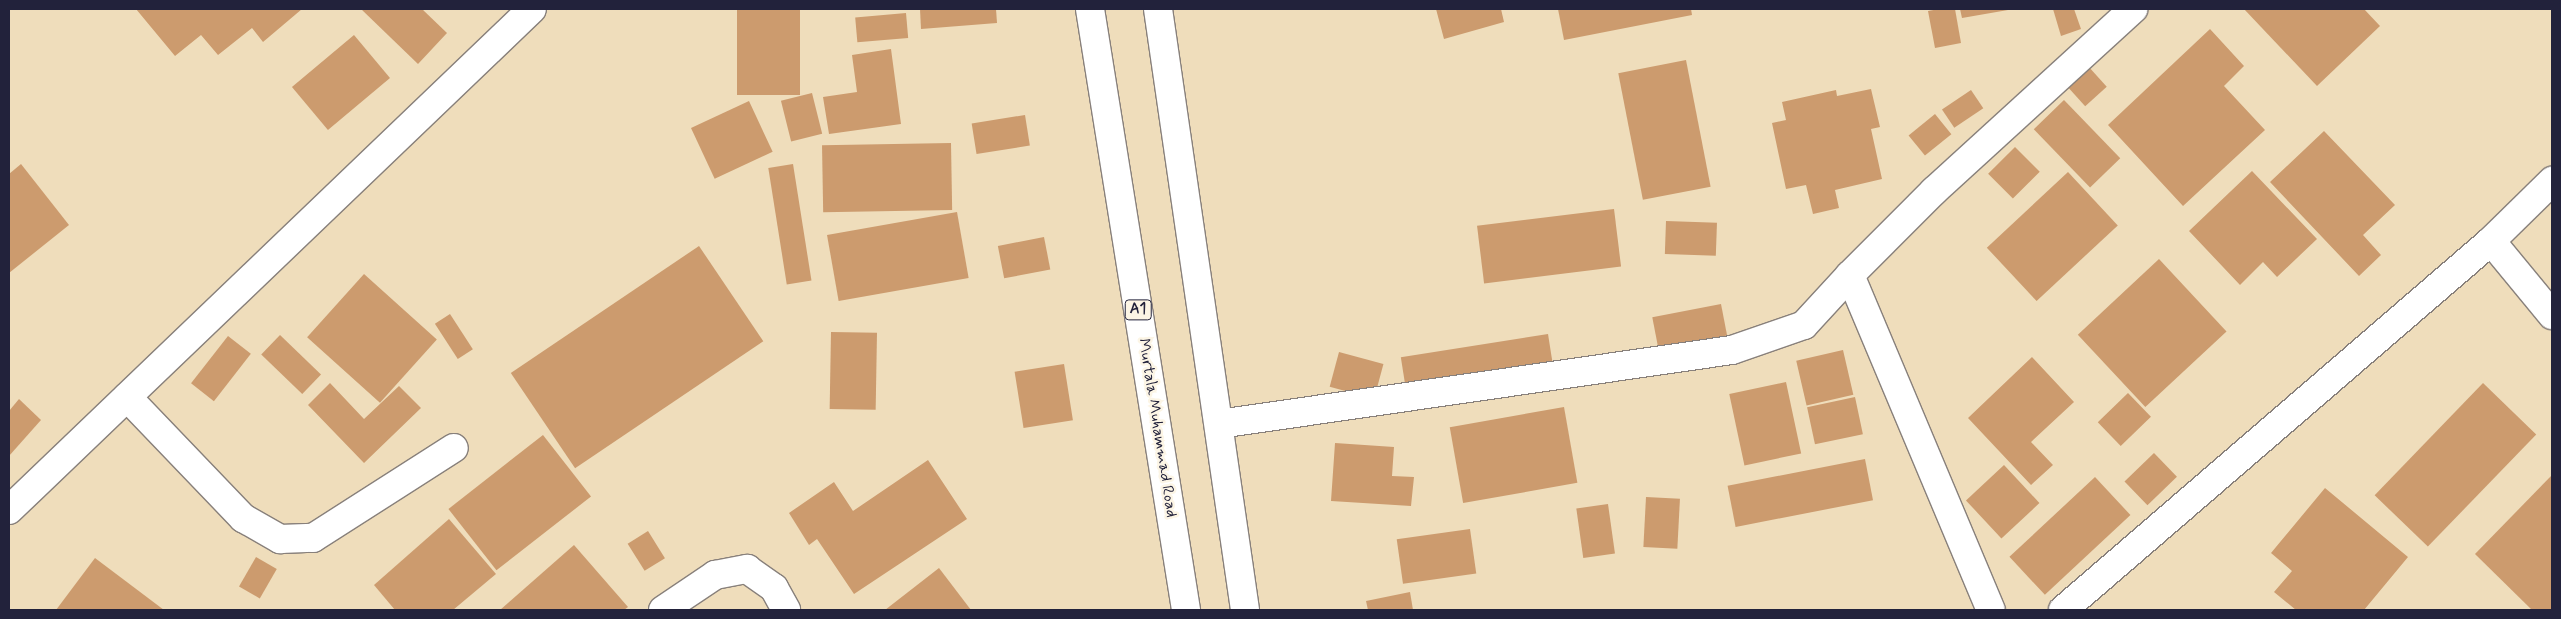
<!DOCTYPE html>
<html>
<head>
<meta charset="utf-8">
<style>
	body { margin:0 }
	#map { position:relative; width:2561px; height:619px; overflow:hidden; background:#efddbb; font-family:Mynerve,sans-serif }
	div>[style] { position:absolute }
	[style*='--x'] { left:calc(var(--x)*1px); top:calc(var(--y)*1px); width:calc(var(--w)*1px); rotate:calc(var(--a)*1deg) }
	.building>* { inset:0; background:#cc9b6e; transform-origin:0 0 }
	.roads { filter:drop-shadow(1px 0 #88807b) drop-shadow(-1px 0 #88807b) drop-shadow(0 1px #88807b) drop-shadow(0 -1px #88807b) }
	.minor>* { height:28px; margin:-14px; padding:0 14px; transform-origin:14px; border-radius:14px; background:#fff }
	.highway>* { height:28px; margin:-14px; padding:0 14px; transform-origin:14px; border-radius:14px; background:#fff }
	span { translate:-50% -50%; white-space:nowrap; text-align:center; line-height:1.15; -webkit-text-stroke:5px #fcf5e5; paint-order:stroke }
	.shield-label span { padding:1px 4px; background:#fcf5e5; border:1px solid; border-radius:4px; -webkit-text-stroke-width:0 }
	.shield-label { font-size:15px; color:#22223b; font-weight:700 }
	.street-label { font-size:16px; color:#22223b }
	.frame { position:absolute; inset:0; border:10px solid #22223b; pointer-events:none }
</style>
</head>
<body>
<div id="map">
	<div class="building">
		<i style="clip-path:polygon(136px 9px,302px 9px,263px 42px,252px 28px,218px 55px,201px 35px,175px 56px)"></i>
		<i style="clip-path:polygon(361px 9px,422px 9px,447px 33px,418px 64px)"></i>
		<i style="left:737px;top:9px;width:63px;height:86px"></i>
		<i style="clip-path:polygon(920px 9px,996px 9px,997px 23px,921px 29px)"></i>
		<i style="clip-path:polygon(1436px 9px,1501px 9px,1504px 22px,1444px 39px)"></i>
		<i style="clip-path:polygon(1558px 9px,1691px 9px,1692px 15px,1564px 40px)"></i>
		<i style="clip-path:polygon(1939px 9px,1955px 9px,1961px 43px,1935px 48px,1928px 11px)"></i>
		<i style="clip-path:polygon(1960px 9px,2008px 9px,2008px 10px,1962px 18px)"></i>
		<i style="clip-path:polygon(2053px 9px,2074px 9px,2081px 29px,2061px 36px)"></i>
		<i style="clip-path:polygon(2244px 9px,2364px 9px,2380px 26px,2317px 86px)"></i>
		<i style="left:906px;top:13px;width:25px;height:51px;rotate:85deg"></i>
		<i style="clip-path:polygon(2210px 29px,2244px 66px,2224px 86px,2265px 130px,2183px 206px,2108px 125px)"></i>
		<i style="left:354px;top:35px;width:56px;height:81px;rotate:50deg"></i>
		<i style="clip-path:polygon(891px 49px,901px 124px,829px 134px,823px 97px,857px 92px,852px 55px)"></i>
		<i style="left:1686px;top:60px;width:129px;height:69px;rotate:79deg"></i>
		<i style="left:2088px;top:66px;width:28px;height:29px;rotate:48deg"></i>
		<i style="clip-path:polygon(1871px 89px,1880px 127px,1871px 129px,1882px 179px,1835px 190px,1839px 208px,1813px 214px,1806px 185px,1786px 189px,1772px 123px,1786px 120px,1782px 102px,1836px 90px,1837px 96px)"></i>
		<i style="left:1971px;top:90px;width:22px;height:35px;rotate:56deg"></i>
		<i style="left:812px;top:93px;width:42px;height:32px;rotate:76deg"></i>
		<i style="left:2064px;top:100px;width:81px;height:42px;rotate:46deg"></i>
		<i style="left:749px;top:101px;width:56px;height:64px;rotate:65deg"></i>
		<i style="left:1935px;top:114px;width:26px;height:34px;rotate:51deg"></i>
		<i style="left:1025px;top:115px;width:31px;height:54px;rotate:81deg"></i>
		<i style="clip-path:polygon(2324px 131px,2395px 205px,2363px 235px,2381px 255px,2359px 276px,2270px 182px)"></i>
		<i style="left:951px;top:143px;width:67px;height:129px;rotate:89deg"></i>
		<i style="left:2015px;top:147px;width:35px;height:38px;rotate:45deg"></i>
		<i style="clip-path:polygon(21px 164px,69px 225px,9px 273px,9px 174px)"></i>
		<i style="left:793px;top:164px;width:118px;height:25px;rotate:81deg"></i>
		<i style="clip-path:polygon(2252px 171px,2317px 239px,2277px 277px,2263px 262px,2240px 285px,2189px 231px)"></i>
		<i style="left:2068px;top:172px;width:73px;height:111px;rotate:47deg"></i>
		<i style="left:1614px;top:209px;width:58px;height:138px;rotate:83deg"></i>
		<i style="left:957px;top:212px;width:67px;height:132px;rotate:80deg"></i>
		<i style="left:1666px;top:221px;width:51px;height:33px;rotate:2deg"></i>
		<i style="left:1044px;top:237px;width:33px;height:47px;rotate:79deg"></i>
		<i style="left:699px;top:246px;width:115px;height:227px;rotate:56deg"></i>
		<i style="left:2159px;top:259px;width:99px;height:111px;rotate:47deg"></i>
		<i style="left:364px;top:274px;width:98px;height:85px;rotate:42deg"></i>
		<i style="left:1721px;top:304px;width:32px;height:70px;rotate:79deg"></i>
		<i style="left:450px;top:314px;width:42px;height:18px;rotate:57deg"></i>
		<i style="left:831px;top:332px;width:46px;height:77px;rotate:1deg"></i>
		<i style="left:1548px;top:334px;width:30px;height:149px;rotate:81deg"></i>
		<i style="left:280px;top:335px;width:57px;height:27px;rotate:44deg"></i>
		<i style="left:228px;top:336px;width:29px;height:60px;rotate:38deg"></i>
		<i style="left:1843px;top:350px;width:46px;height:48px;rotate:77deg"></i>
		<i style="left:1339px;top:352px;width:46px;height:36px;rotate:15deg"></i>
		<i style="clip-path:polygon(2032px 357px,2074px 402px,2031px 442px,2053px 465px,2031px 485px,1968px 418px)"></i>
		<i style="left:1064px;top:364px;width:57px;height:50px;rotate:81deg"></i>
		<i style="left:1786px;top:382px;width:73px;height:58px;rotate:78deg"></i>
		<i style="clip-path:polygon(330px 383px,364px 419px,399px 386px,421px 408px,364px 463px,308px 405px)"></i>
		<i style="left:2483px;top:383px;width:74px;height:156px;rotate:44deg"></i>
		<i style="left:2128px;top:393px;width:33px;height:42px;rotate:46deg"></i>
		<i style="left:1855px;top:397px;width:38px;height:49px;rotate:78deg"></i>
		<i style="clip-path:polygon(19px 399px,41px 420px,9px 456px,9px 411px)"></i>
		<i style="left:1564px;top:407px;width:77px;height:116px;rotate:80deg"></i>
		<i style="left:543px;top:435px;width:78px;height:120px;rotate:52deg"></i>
		<i style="clip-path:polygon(1335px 443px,1394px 447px,1392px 476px,1414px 477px,1411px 506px,1331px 501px)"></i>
		<i style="left:2154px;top:453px;width:33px;height:41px;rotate:46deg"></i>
		<i style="left:1865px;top:459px;width:42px;height:140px;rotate:79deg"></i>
		<i style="clip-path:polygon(928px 460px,967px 519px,854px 594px,817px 539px,809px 545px,789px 513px,834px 482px,853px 511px)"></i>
		<i style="left:2004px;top:465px;width:52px;height:52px;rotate:47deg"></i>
		<i style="clip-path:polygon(2552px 475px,2552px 610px,2532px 610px,2475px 554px)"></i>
		<i style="left:2095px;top:477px;width:52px;height:117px;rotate:47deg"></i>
		<i style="clip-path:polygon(2325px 488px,2408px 557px,2364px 610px,2296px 610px,2274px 592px,2292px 571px,2271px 553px)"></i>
		<i style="left:1646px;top:497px;width:34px;height:50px;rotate:3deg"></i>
		<i style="left:1608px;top:504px;width:50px;height:32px;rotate:82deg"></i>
		<i style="clip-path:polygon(449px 519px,496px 574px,453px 610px,395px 610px,374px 585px)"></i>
		<i style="left:1470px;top:529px;width:45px;height:74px;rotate:82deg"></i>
		<i style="left:648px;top:531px;width:32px;height:24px;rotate:58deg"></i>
		<i style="clip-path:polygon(574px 545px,628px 607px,624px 610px,500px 610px)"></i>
		<i style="left:256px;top:557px;width:24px;height:34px;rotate:30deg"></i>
		<i style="clip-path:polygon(95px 558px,164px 610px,56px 610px)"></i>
		<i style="clip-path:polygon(939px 568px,971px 610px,885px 610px)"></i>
		<i style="clip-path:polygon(1410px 592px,1413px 610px,1368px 610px,1366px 601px)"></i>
	</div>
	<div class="roads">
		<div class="minor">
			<i style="--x:2491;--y:241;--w:96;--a:50.5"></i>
			<i style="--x:1850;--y:275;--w:119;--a:-45"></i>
			<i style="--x:1934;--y:191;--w:270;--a:-42.4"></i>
			<i style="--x:127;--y:397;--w:168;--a:46.2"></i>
			<i style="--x:243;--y:518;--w:43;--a:29.6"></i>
			<i style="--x:280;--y:539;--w:33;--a:-2"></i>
			<i style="--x:313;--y:538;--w:167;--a:-32.6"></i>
			<i style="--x:1219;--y:424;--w:518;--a:-8.21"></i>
			<i style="--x:1732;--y:350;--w:76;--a:-19.1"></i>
			<i style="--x:1804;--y:325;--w:68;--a:-47.4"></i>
			<i style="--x:1850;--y:275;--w:363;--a:67.2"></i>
			<i style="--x:9;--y:510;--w:724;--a:-43.77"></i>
			<i style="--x:663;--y:610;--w:63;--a:-33.9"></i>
			<i style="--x:715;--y:575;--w:33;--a:-11"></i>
			<i style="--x:747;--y:569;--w:33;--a:35"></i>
			<i style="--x:774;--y:588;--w:25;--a:61"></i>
			<i style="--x:2063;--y:610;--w:565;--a:-40.77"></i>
			<i style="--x:2491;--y:241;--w:86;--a:-44.5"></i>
		</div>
		<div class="highway">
			<i style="--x:1090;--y:9;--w:609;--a:80.92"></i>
			<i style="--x:1158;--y:9;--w:607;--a:81.76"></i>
		</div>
	</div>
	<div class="shield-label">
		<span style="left:1138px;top:310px">A1</span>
	</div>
	<div class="street-label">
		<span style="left:1157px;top:428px;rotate:81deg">Murtala Muhammad Road</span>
	</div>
	<div class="frame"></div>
</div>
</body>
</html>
